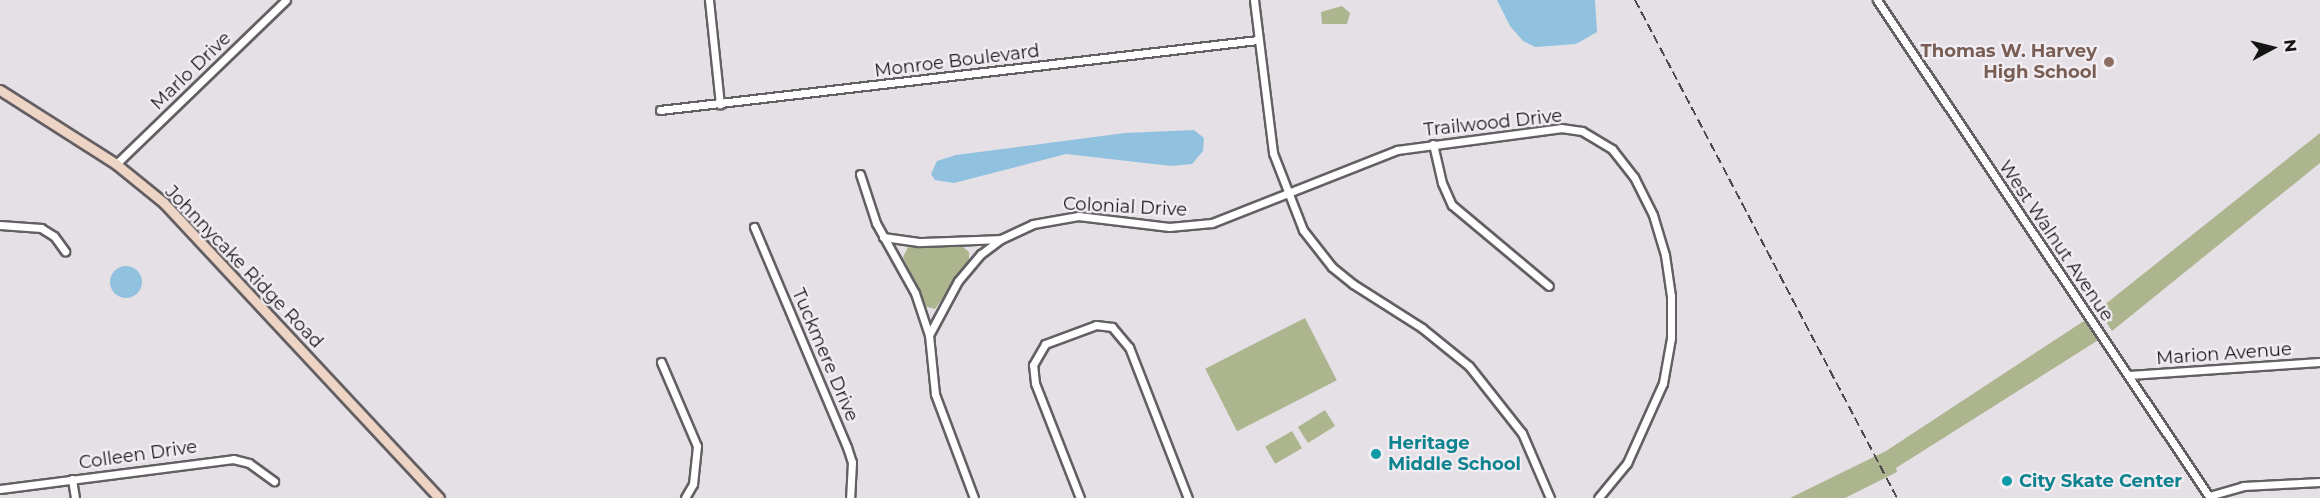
<!DOCTYPE html>
<html>
<head>
<meta charset="utf-8">
<style>
	body { margin:0 }
	#map { position:relative; width:2320px; height:498px; overflow:hidden; background:#e5e0e5; font-family:Montserrat,sans-serif }
	div>[style] { position:absolute }
	[style*='--x'] { left:calc(var(--x)*1px); top:calc(var(--y)*1px); width:calc(var(--w)*1px); rotate:calc(var(--a)*1deg) }
	.green>* { inset:0; background:#acb58e; transform-origin:0 0 }
	.water>* { inset:0; background:#90c2e0 }
	.round { border-radius:50% }
	.roads { filter:drop-shadow(2px 0 #635f63) drop-shadow(-2px 0 #635f63) drop-shadow(0 2px #635f63) drop-shadow(0 -2px #635f63) }
	.street>* { height:7px; margin:-3.5px; padding:0 3.5px; transform-origin:3.5px; border-radius:3.5px; background:#fff }
	.secondary>* { height:9px; margin:-4.5px; padding:0 4.5px; transform-origin:4.5px; border-radius:4.5px; background:#edd4c4 }
	.rail>* { height:2px; margin-top:-1px; transform-origin:0; background:repeating-linear-gradient(90deg,#4c4a4c 0 9px,transparent 0 13.5px) }
	.dots>* { width:16px; height:16px; translate:-50% -50%; box-sizing:border-box; border:3px solid #f2edf2; border-radius:50% }
	span { translate:-50% -50%; white-space:nowrap; text-align:center; line-height:1.15; -webkit-text-stroke:4.5px #f2edf2; paint-order:stroke }
	.education-label { font-size:18px; color:#785e54; font-weight:700 }
	.right { translate:-100% -50%; text-align:right }
	.street-label { font-size:18px; color:#151415 }
	.culture-label { font-size:18px; color:#0d838f; font-weight:700 }
	.left { translate:0 -50%; text-align:left }
	.north { position:absolute; left:2242px; top:18px; width:60px; height:60px; -webkit-text-stroke:4px #f2edf2; paint-order:stroke; rotate:83deg; font-size:16px; font-weight:700; line-height:24px; text-align:center; color:#151415 }
	.north::after { content:''; display:block; margin:auto; width:21px; height:27px; background:#151415; clip-path:polygon(50% 0,100% 100%,50% 72%,0 100%) }
</style>
</head>
<body>
<div id="map">
	<div class="green">
		<i style="clip-path:polygon(1342px 6px,1350px 13px,1347px 24px,1322px 24px,1321px 12px)"></i>
		<i style="clip-path:polygon(2320px 133px,2320px 163px,2112px 331px,2098px 310px)"></i>
		<i style="clip-path:polygon(909px 245px,963px 247px,969px 252px,969px 260px,935px 309px,924px 306px,903px 257px)"></i>
		<i style="clip-path:polygon(2090px 317px,2103px 337px,1896px 468px,1897px 472px,1845px 498px,1790px 498px,1886px 451px)"></i>
		<i style="left:1305px;top:318px;width:70px;height:112px;rotate:63deg"></i>
		<i style="left:1325px;top:410px;width:19px;height:32px;rotate:58deg"></i>
		<i style="left:1292px;top:431px;width:20px;height:31px;rotate:60deg"></i>
	</div>
	<div class="water">
		<i style="clip-path:polygon(1497px 0,1595px 0,1597px 32px,1576px 44px,1535px 47px,1523px 41px,1510px 26px)"></i>
		<i style="clip-path:polygon(1194px 130px,1204px 138px,1203px 151px,1192px 164px,1171px 166px,1066px 154px,954px 183px,935px 180px,931px 174px,937px 161px,956px 155px,1125px 133px)"></i>
		<i class="round" style="left:110px;top:266px;width:32px;height:32px"></i>
	</div>
	<div class="roads">
		<div class="street">
			<i style="--x:709;--y:0;--w:105;--a:84"></i>
			<i style="--x:1254;--y:0;--w:154;--a:82.9"></i>
			<i style="--x:1273;--y:153;--w:83;--a:68.7"></i>
			<i style="--x:1303;--y:230;--w:47;--a:51.9"></i>
			<i style="--x:1332;--y:267;--w:27;--a:39"></i>
			<i style="--x:1353;--y:284;--w:82;--a:32.5"></i>
			<i style="--x:1422;--y:328;--w:60;--a:39"></i>
			<i style="--x:1469;--y:366;--w:85;--a:51.7"></i>
			<i style="--x:1522;--y:433;--w:71;--a:66.7"></i>
			<i style="--x:1877;--y:0;--w:599;--a:56.23"></i>
			<i style="--x:660;--y:110;--w:602;--a:-6.68"></i>
			<i style="--x:1433;--y:144;--w:40;--a:77"></i>
			<i style="--x:1442;--y:183;--w:24;--a:66"></i>
			<i style="--x:1452;--y:205;--w:126;--a:39.9"></i>
			<i style="--x:116;--y:164;--w:236;--a:-44"></i>
			<i style="--x:860;--y:174;--w:52;--a:71.9"></i>
			<i style="--x:876;--y:223;--w:80;--a:60.9"></i>
			<i style="--x:915;--y:293;--w:44;--a:71.6"></i>
			<i style="--x:0;--y:225;--w:41;--a:4.2"></i>
			<i style="--x:41;--y:228;--w:15;--a:32"></i>
			<i style="--x:54;--y:236;--w:19;--a:54"></i>
			<i style="--x:754;--y:227;--w:239;--a:67.1"></i>
			<i style="--x:847;--y:447;--w:16;--a:72"></i>
			<i style="--x:852;--y:462;--w:36;--a:93"></i>
			<i style="--x:883;--y:237;--w:36;--a:8"></i>
			<i style="--x:919;--y:242;--w:81;--a:-2.1"></i>
			<i style="--x:661;--y:362;--w:91;--a:66.8"></i>
			<i style="--x:697;--y:446;--w:38;--a:96"></i>
			<i style="--x:693;--y:484;--w:16;--a:120"></i>
			<i style="--x:2129;--y:375;--w:191;--a:-3.9"></i>
			<i style="--x:72;--y:479;--w:19;--a:81"></i>
			<i style="--x:0;--y:489;--w:235;--a:-7.3"></i>
			<i style="--x:233;--y:459;--w:16;--a:14"></i>
			<i style="--x:249;--y:463;--w:31;--a:36"></i>
			<i style="--x:2209;--y:496;--w:35;--a:-16"></i>
			<i style="--x:2243;--y:486;--w:77;--a:-3"></i>
			<i style="--x:974;--y:498;--w:111;--a:-110.6"></i>
			<i style="--x:935;--y:394;--w:59;--a:-95.8"></i>
			<i style="--x:929;--y:335;--w:61;--a:-61.8"></i>
			<i style="--x:958;--y:281;--w:35;--a:-50"></i>
			<i style="--x:981;--y:254;--w:25;--a:-37"></i>
			<i style="--x:1001;--y:239;--w:35;--a:-25"></i>
			<i style="--x:1033;--y:224;--w:46;--a:-10.1"></i>
			<i style="--x:1078;--y:216;--w:92;--a:6.9"></i>
			<i style="--x:1169;--y:227;--w:43;--a:-5.3"></i>
			<i style="--x:1212;--y:223;--w:199;--a:-21.5"></i>
			<i style="--x:1397;--y:150;--w:165;--a:-7.6"></i>
			<i style="--x:1561;--y:128;--w:21;--a:8"></i>
			<i style="--x:1582;--y:131;--w:35;--a:31"></i>
			<i style="--x:1612;--y:149;--w:36;--a:52"></i>
			<i style="--x:1634;--y:177;--w:42;--a:63.4"></i>
			<i style="--x:1653;--y:215;--w:42;--a:73.3"></i>
			<i style="--x:1665;--y:255;--w:41;--a:81.7"></i>
			<i style="--x:1671;--y:296;--w:42;--a:90"></i>
			<i style="--x:1671;--y:338;--w:46;--a:100.1"></i>
			<i style="--x:1663;--y:383;--w:88;--a:114.2"></i>
			<i style="--x:1627;--y:463;--w:45;--a:129.6"></i>
			<i style="--x:1080;--y:498;--w:123;--a:-111.4"></i>
			<i style="--x:1035;--y:383;--w:18;--a:-96"></i>
			<i style="--x:1033;--y:365;--w:24;--a:-60"></i>
			<i style="--x:1045;--y:344;--w:54;--a:-20.4"></i>
			<i style="--x:1096;--y:325;--w:16;--a:7"></i>
			<i style="--x:1112;--y:327;--w:26;--a:50"></i>
			<i style="--x:1129;--y:347;--w:162;--a:68.7"></i>
		</div>
		<div class="secondary">
			<i style="--x:0;--y:90;--w:138;--a:32.5"></i>
			<i style="--x:116;--y:164;--w:62;--a:39.1"></i>
			<i style="--x:164;--y:203;--w:403;--a:47"></i>
		</div>
	</div>
	<div class="rail">
		<i style="--x:1635;--y:0;--w:563;--a:62.25"></i>
	</div>
	<div class="dots">
		<i style="left:2109px;top:62px;background:#8d6e63"></i>
		<i style="left:1376px;top:454px;background:#0f9aa8"></i>
		<i style="left:2007px;top:481px;background:#0f9aa8"></i>
	</div>
	<div class="education-label">
		<span class="right" style="left:2097px;top:62px">Thomas W. Harvey<br>High School</span>
	</div>
	<div class="street-label">
		<span style="left:957px;top:61px;rotate:-7deg">Monroe Boulevard</span>
		<span style="left:191px;top:71px;rotate:-44deg">Marlo Drive</span>
		<span style="left:1493px;top:123px;rotate:-6deg">Trailwood Drive</span>
		<span style="left:1125px;top:207px;rotate:3deg">Colonial Drive</span>
		<span style="left:2056px;top:241px;rotate:56deg">West Walnut Avenue</span>
		<span style="left:244px;top:267px;rotate:46deg">Johnnycake Ridge Road</span>
		<span style="left:2224px;top:354px;rotate:-4deg">Marion Avenue</span>
		<span style="left:825px;top:355px;rotate:67deg">Tuckmere Drive</span>
		<span style="left:138px;top:455px;rotate:-8deg">Colleen Drive</span>
	</div>
	<div class="culture-label">
		<span class="left" style="left:1388px;top:454px">Heritage<br>Middle School</span>
		<span class="left" style="left:2019px;top:481px">City Skate Center</span>
	</div>
	<div class="north">N</div>
</div>
</body>
</html>
